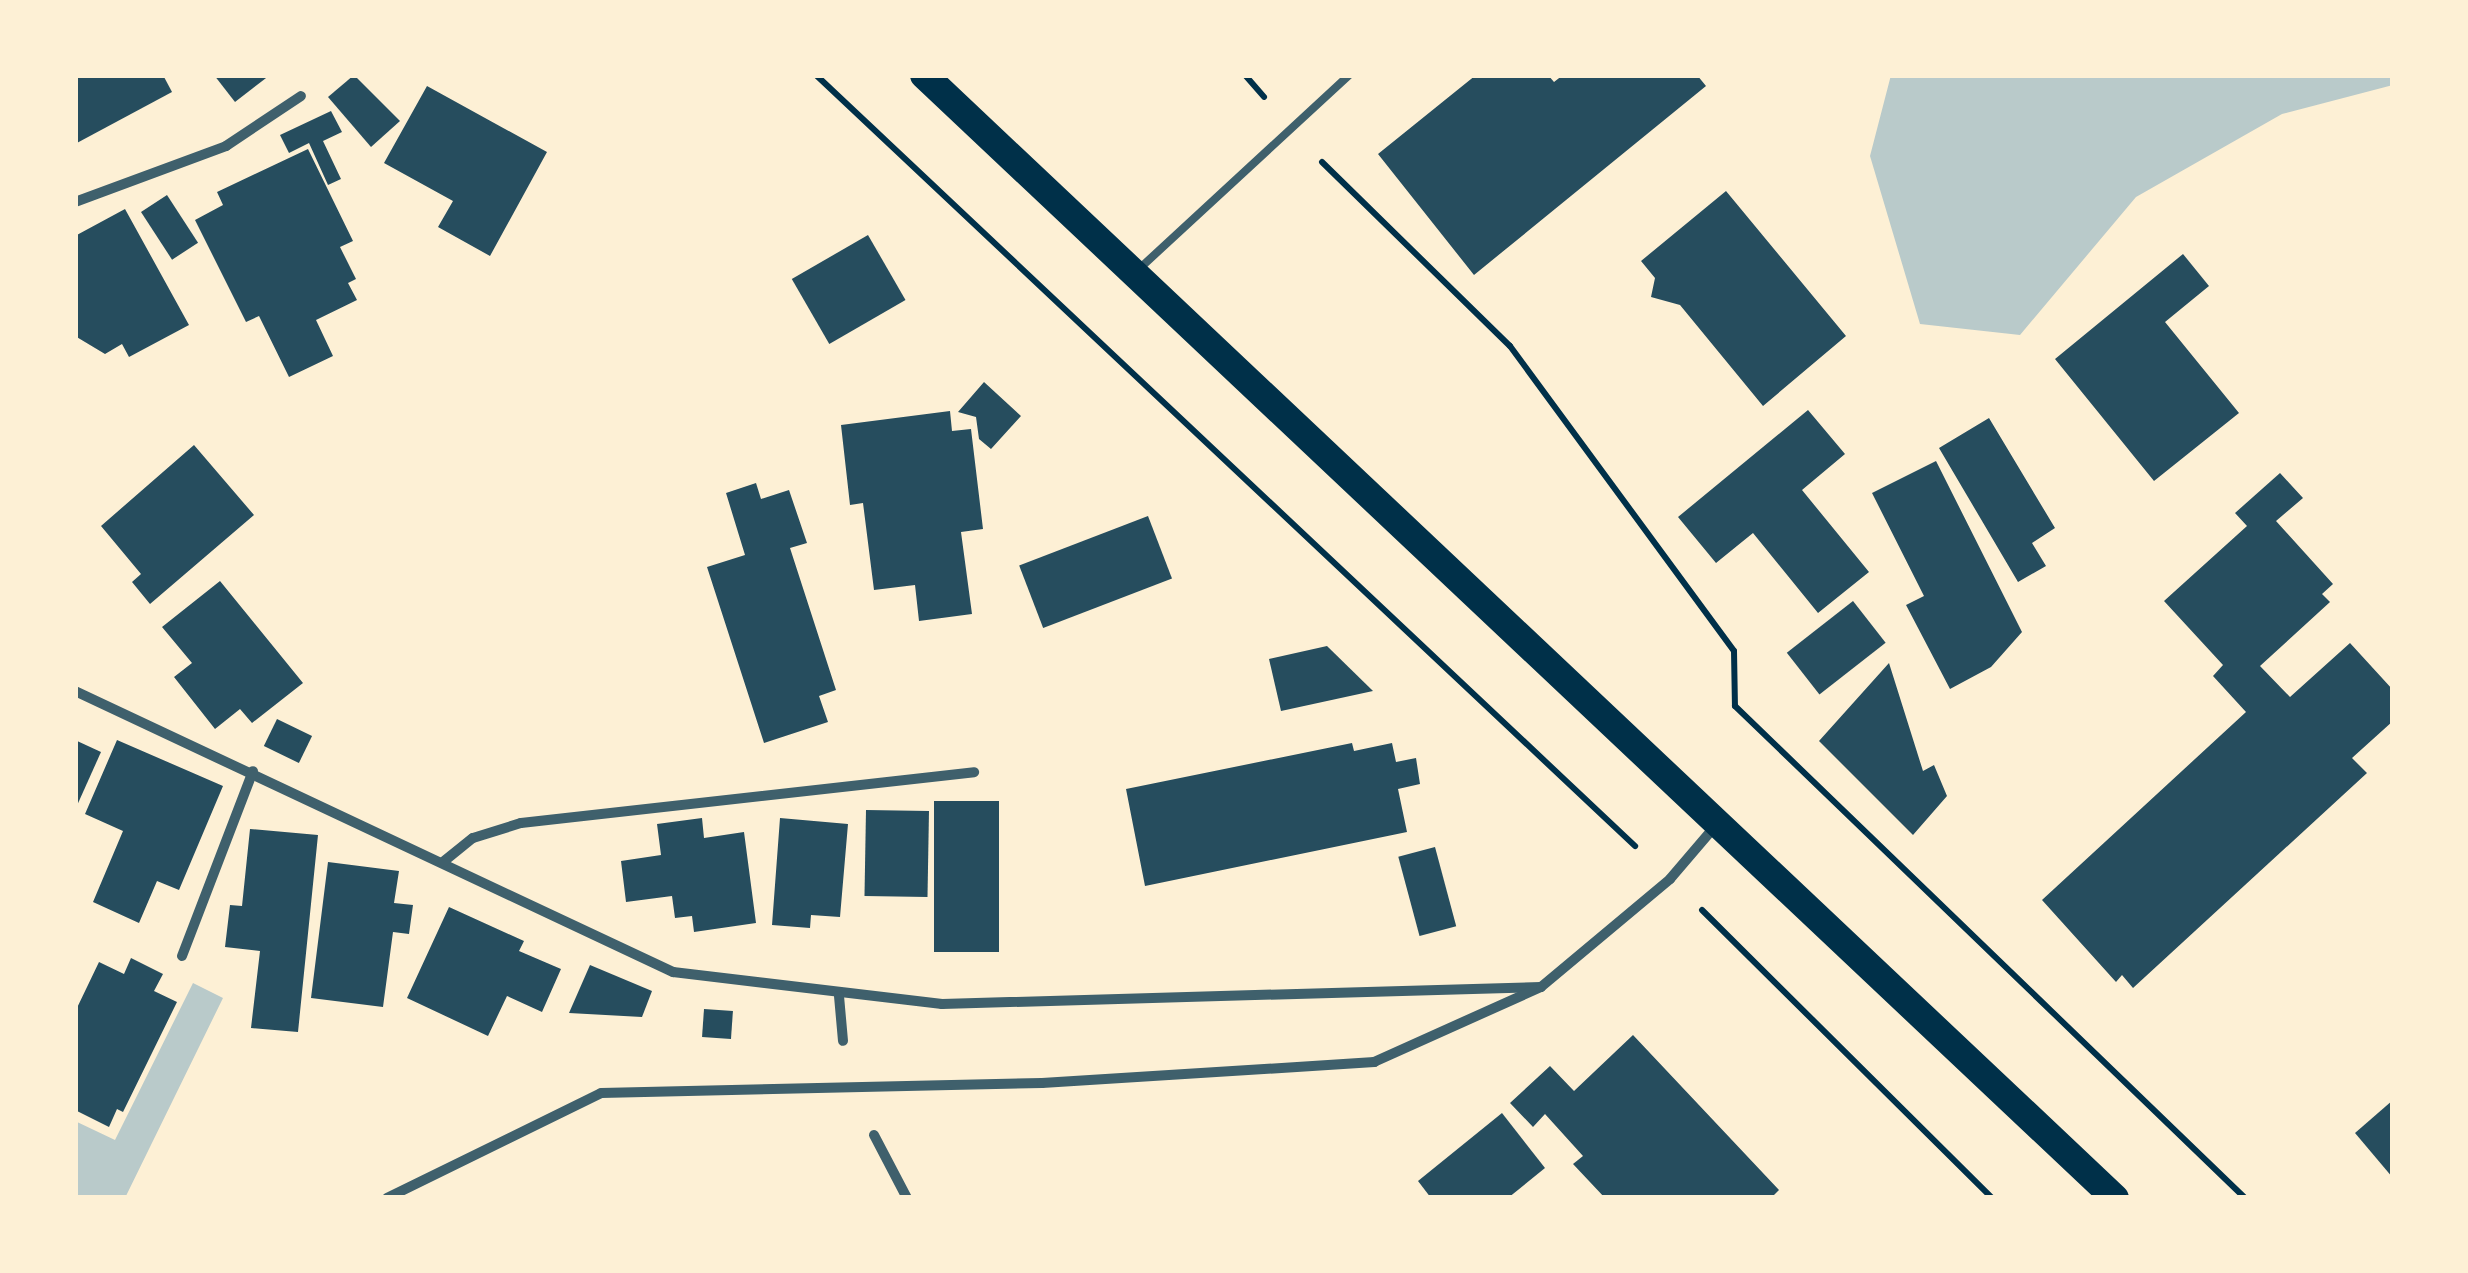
<!DOCTYPE html>
<html>
<head>
<meta charset="utf-8">
<style>
	body { margin:0 }
	#map { position:relative; width:2468px; height:1273px; overflow:hidden; background:#fdf0d5; font-family:Mulish,sans-serif }
	div>[style] { position:absolute }
	[style*='--x'] { left:calc(var(--x)*1px); top:calc(var(--y)*1px); width:calc(var(--w)*1px); rotate:calc(var(--a)*1deg) }
	.green>* { inset:0; background:#b9caca }
	.building>* { inset:0; background:#264d5e; transform-origin:0 0 }
	.path>* { height:6px; margin:-3px; padding:0 3px; transform-origin:3px; border-radius:3px; background:#003049 }
	.service>* { height:8px; margin:-4px; padding:0 4px; transform-origin:4px; border-radius:4px; background:#3f606c }
	.minor>* { height:10px; margin:-5px; padding:0 5px; transform-origin:5px; border-radius:5px; background:#3f606c }
	.trunk>* { height:28px; margin:-14px; padding:0 14px; transform-origin:14px; border-radius:14px; background:#003049 }
	span { translate:-50% -50%; white-space:nowrap; text-align:center; line-height:1.15; -webkit-text-stroke:8px #fdf0d5; paint-order:stroke }
	.frame { position:absolute; inset:0; border:78px solid #fdf0d5; pointer-events:none }
</style>
</head>
<body>
<div id="map">
	<div class="green">
		<i style="clip-path:polygon(1891px 75px,2393px 75px,2393px 85px,2282px 114px,2136px 197px,2020px 335px,1920px 324px,1870px 156px)"></i>
		<i style="clip-path:polygon(193px 983px,223px 998px,125px 1198px,75px 1198px,75px 1121px,115px 1140px)"></i>
	</div>
	<div class="building">
		<i style="clip-path:polygon(75px 75px,163px 75px,172px 92px,75px 144px)"></i>
		<i style="clip-path:polygon(214px 75px,270px 75px,235px 102px)"></i>
		<i style="clip-path:polygon(354px 75px,400px 121px,371px 147px,328px 97px)"></i>
		<i style="clip-path:polygon(1476px 75px,1548px 75px,1554px 82px,1563px 75px,1697px 75px,1706px 86px,1474px 275px,1378px 154px)"></i>
		<i style="clip-path:polygon(427px 86px,547px 152px,490px 256px,438px 227px,453px 201px,384px 163px)"></i>
		<i style="clip-path:polygon(331px 111px,342px 132px,323px 141px,341px 179px,328px 185px,309px 143px,289px 153px,280px 135px)"></i>
		<i style="clip-path:polygon(308px 149px,353px 241px,340px 247px,356px 279px,348px 283px,357px 300px,316px 320px,333px 356px,289px 377px,259px 316px,246px 322px,195px 220px,223px 205px,217px 192px)"></i>
		<i style="clip-path:polygon(1726px 191px,1846px 336px,1763px 406px,1680px 305px,1651px 297px,1655px 278px,1641px 261px)"></i>
		<i style="left:167px;top:195px;width:57px;height:31px;rotate:57deg"></i>
		<i style="clip-path:polygon(125px 209px,189px 325px,129px 357px,122px 344px,105px 354px,75px 336px,75px 236px)"></i>
		<i style="left:868px;top:235px;width:75px;height:88px;rotate:60deg"></i>
		<i style="clip-path:polygon(2183px 254px,2209px 286px,2165px 322px,2239px 413px,2154px 481px,2055px 359px)"></i>
		<i style="clip-path:polygon(984px 382px,1021px 416px,991px 449px,979px 439px,976px 417px,958px 412px)"></i>
		<i style="clip-path:polygon(1808px 410px,1845px 454px,1802px 490px,1869px 572px,1818px 613px,1753px 533px,1716px 563px,1678px 517px)"></i>
		<i style="clip-path:polygon(950px 411px,952px 431px,971px 429px,983px 529px,961px 532px,972px 614px,919px 621px,915px 585px,874px 590px,863px 503px,850px 505px,841px 425px)"></i>
		<i style="clip-path:polygon(1989px 418px,2055px 528px,2032px 543px,2046px 566px,2018px 582px,1939px 448px)"></i>
		<i style="clip-path:polygon(194px 445px,254px 515px,150px 604px,132px 582px,141px 574px,101px 526px)"></i>
		<i style="clip-path:polygon(1936px 461px,2022px 632px,1991px 667px,1950px 689px,1906px 605px,1924px 596px,1872px 493px)"></i>
		<i style="clip-path:polygon(2280px 473px,2303px 498px,2276px 521px,2333px 584px,2322px 594px,2330px 602px,2260px 666px,2290px 697px,2350px 643px,2393px 690px,2393px 721px,2352px 758px,2367px 773px,2133px 988px,2122px 975px,2116px 982px,2042px 900px,2246px 712px,2213px 676px,2223px 665px,2164px 601px,2247px 526px,2235px 513px)"></i>
		<i style="clip-path:polygon(756px 483px,761px 499px,789px 490px,807px 543px,790px 548px,836px 690px,819px 696px,828px 722px,764px 743px,707px 567px,745px 555px,726px 493px)"></i>
		<i style="left:1148px;top:516px;width:67px;height:138px;rotate:69deg"></i>
		<i style="clip-path:polygon(220px 581px,303px 683px,252px 723px,240px 709px,215px 729px,174px 677px,192px 663px,162px 627px)"></i>
		<i style="left:1853px;top:601px;width:53px;height:84px;rotate:52deg"></i>
		<i style="clip-path:polygon(1327px 646px,1373px 691px,1281px 711px,1269px 659px)"></i>
		<i style="clip-path:polygon(1889px 663px,1923px 771px,1934px 765px,1947px 796px,1913px 835px,1819px 741px)"></i>
		<i style="left:277px;top:719px;width:39px;height:30px;rotate:26deg"></i>
		<i style="clip-path:polygon(75px 740px,101px 752px,75px 810px)"></i>
		<i style="clip-path:polygon(117px 740px,223px 786px,179px 890px,157px 881px,139px 923px,93px 902px,123px 831px,85px 814px)"></i>
		<i style="clip-path:polygon(1352px 743px,1354px 751px,1392px 743px,1396px 762px,1416px 758px,1420px 784px,1398px 789px,1407px 832px,1145px 886px,1126px 789px)"></i>
		<i style="left:999px;top:801px;width:151px;height:65px;rotate:90deg"></i>
		<i style="left:866px;top:810px;width:63px;height:86px;rotate:1deg"></i>
		<i style="clip-path:polygon(702px 818px,704px 838px,744px 832px,756px 923px,694px 932px,692px 916px,675px 918px,672px 896px,626px 902px,621px 861px,661px 855px,657px 824px)"></i>
		<i style="clip-path:polygon(780px 818px,848px 824px,840px 917px,811px 915px,810px 928px,772px 925px)"></i>
		<i style="clip-path:polygon(250px 829px,318px 835px,298px 1032px,251px 1028px,260px 951px,225px 947px,230px 905px,242px 906px)"></i>
		<i style="left:1435px;top:847px;width:82px;height:38px;rotate:75deg"></i>
		<i style="clip-path:polygon(328px 862px,399px 871px,394px 903px,413px 905px,409px 934px,393px 932px,383px 1007px,311px 998px)"></i>
		<i style="clip-path:polygon(449px 907px,524px 941px,519px 951px,561px 969px,542px 1012px,507px 996px,488px 1036px,407px 998px)"></i>
		<i style="clip-path:polygon(131px 958px,163px 974px,154px 991px,177px 1002px,123px 1112px,117px 1109px,109px 1127px,75px 1110px,75px 1012px,99px 962px,124px 974px)"></i>
		<i style="clip-path:polygon(590px 965px,652px 991px,642px 1017px,569px 1013px)"></i>
		<i style="left:704px;top:1009px;width:29px;height:28px;rotate:4deg"></i>
		<i style="clip-path:polygon(1633px 1035px,1779px 1190px,1771px 1198px,1605px 1198px,1573px 1164px,1583px 1156px,1545px 1114px,1533px 1127px,1510px 1103px,1550px 1066px,1574px 1091px)"></i>
		<i style="clip-path:polygon(2393px 1100px,2393px 1178px,2355px 1133px)"></i>
		<i style="clip-path:polygon(1502px 1113px,1545px 1168px,1508px 1198px,1431px 1198px,1418px 1181px)"></i>
	</div>
	<div class="path">
		<i style="--x:816;--y:75;--w:1125;--a:43.27"></i>
		<i style="--x:1245;--y:75;--w:29;--a:49"></i>
		<i style="--x:1322;--y:162;--w:263;--a:44.4"></i>
		<i style="--x:1510;--y:346;--w:378;--a:53.7"></i>
		<i style="--x:1734;--y:651;--w:55;--a:89"></i>
		<i style="--x:1735;--y:706;--w:709;--a:43.97"></i>
		<i style="--x:1702;--y:910;--w:409;--a:44.8"></i>
	</div>
	<div class="service">
		<i style="--x:1139;--y:269;--w:286;--a:-42.7"></i>
	</div>
	<div class="minor">
		<i style="--x:75;--y:202;--w:161;--a:-20.3"></i>
		<i style="--x:226;--y:146;--w:90;--a:-33.7"></i>
		<i style="--x:75;--y:691;--w:661;--a:25.17"></i>
		<i style="--x:673;--y:972;--w:271;--a:6.8"></i>
		<i style="--x:942;--y:1004;--w:599;--a:-1.63"></i>
		<i style="--x:443;--y:862;--w:38;--a:-39"></i>
		<i style="--x:473;--y:838;--w:50;--a:-17.4"></i>
		<i style="--x:521;--y:823;--w:456;--a:-6.4"></i>
		<i style="--x:182;--y:956;--w:198;--a:-69"></i>
		<i style="--x:839;--y:996;--w:45;--a:84.9"></i>
		<i style="--x:874;--y:1135;--w:71;--a:62.4"></i>
		<i style="--x:387;--y:1198;--w:238;--a:-26.1"></i>
		<i style="--x:601;--y:1093;--w:441;--a:-1.3"></i>
		<i style="--x:1042;--y:1083;--w:333;--a:-3.6"></i>
		<i style="--x:1374;--y:1062;--w:183;--a:-24.2"></i>
		<i style="--x:1541;--y:987;--w:168;--a:-39.9"></i>
		<i style="--x:1670;--y:879;--w:72;--a:-49.5"></i>
	</div>
	<div class="trunk">
		<i style="--x:924;--y:75;--w:1637;--a:43.32"></i>
	</div>
	<div class="frame"></div>
</div>
</body>
</html>
